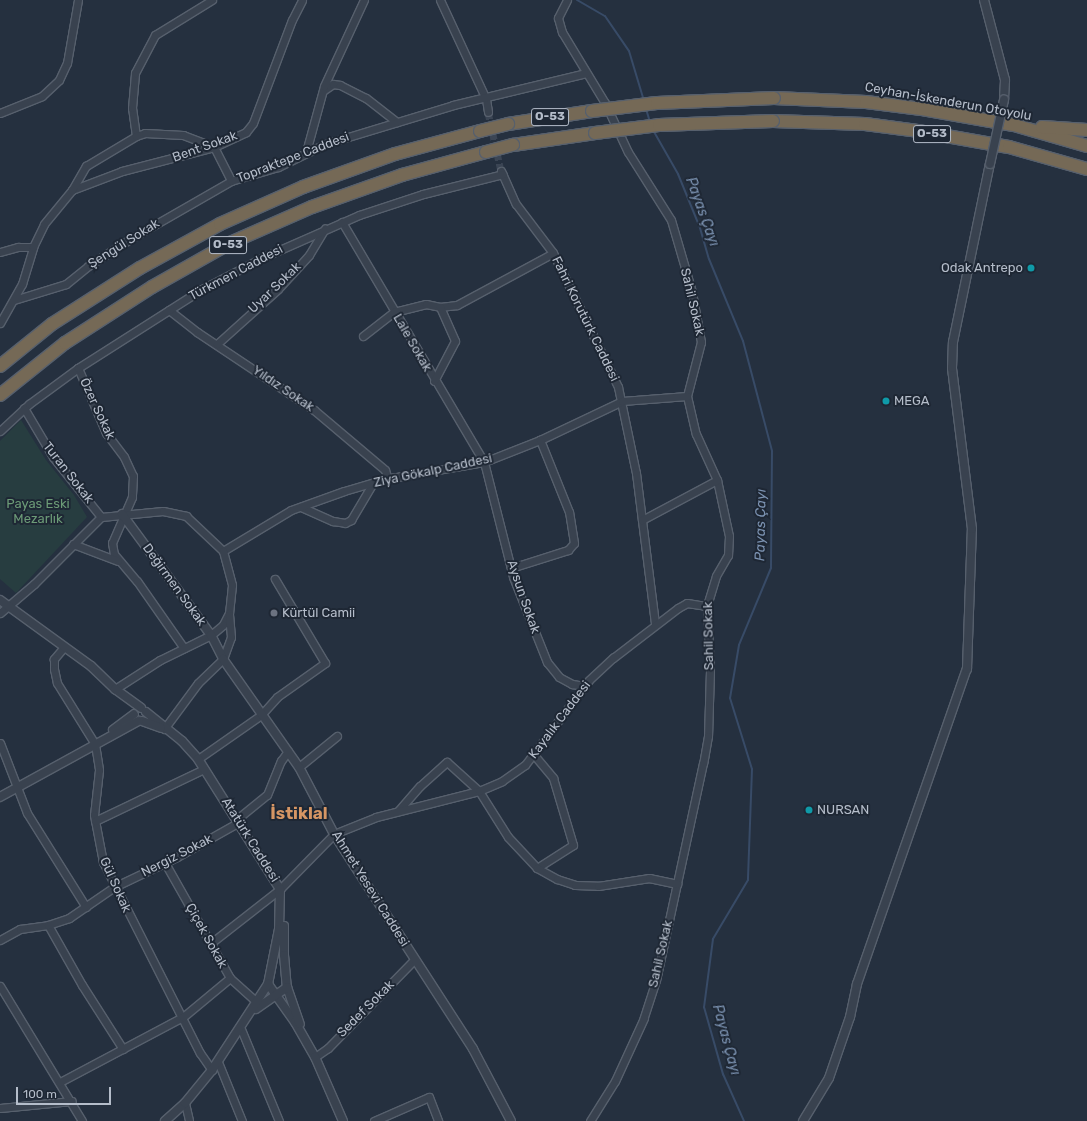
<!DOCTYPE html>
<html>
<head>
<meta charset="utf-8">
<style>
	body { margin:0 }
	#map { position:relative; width:1087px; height:1121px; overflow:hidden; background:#25303f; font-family:Rubik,sans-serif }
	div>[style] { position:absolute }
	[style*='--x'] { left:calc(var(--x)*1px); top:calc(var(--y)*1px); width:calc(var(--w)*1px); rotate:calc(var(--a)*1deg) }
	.green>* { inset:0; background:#273d40 }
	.stream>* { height:2px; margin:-1px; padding:0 1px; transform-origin:1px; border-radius:1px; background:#384b67 }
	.minor-tunnel>* { height:7px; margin-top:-3.5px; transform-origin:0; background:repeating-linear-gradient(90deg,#3b4554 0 7px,transparent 0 10.5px) }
	.roads { filter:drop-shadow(1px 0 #57606d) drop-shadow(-1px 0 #57606d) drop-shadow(0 1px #57606d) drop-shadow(0 -1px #57606d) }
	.minor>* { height:7px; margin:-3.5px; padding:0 3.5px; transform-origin:3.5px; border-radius:3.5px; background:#39424f }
	.tertiary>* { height:8px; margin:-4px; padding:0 4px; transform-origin:4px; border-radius:4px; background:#39424f }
	.motorway>* { height:12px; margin:-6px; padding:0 6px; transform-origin:6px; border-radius:6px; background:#756956 }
	.bridges { filter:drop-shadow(1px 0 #57606d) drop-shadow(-1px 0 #57606d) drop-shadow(0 1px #57606d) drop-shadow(0 -1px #57606d) }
	.tertiary-bridge>* { height:8px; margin:-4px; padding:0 4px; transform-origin:4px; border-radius:4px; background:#39424f }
	.motorway-bridge>* { height:12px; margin:-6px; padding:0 6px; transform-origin:6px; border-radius:6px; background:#756956 }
	.dots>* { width:11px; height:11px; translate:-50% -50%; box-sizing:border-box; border:2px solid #1e2734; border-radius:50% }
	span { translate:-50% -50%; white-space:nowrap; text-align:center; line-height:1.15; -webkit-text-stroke:4px #1e2734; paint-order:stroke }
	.shield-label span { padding:1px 3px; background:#1e2734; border:1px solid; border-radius:3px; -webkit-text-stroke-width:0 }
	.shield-label { font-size:12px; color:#b5bdca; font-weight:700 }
	.street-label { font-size:13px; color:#b5bdca }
	.poi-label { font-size:13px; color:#b5bdca }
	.right { translate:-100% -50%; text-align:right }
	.left { translate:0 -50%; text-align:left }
	.park-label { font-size:13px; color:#6c9b77 }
	.water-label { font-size:14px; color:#7c93b2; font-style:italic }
	.district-label { font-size:17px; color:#d69664; font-weight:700 }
	.scale { position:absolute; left:16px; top:1087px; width:95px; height:18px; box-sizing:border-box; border:2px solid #b5bdca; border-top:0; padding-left:5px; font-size:12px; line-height:14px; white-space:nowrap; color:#b5bdca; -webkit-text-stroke:3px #1e2734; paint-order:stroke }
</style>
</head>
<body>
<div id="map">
	<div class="green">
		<i style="clip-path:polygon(21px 420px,46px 460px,74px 495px,87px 517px,16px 593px,0 579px,0 441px)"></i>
	</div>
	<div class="stream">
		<i style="--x:577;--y:0;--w:32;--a:30"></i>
		<i style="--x:605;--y:16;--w:42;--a:55.6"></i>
		<i style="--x:629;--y:51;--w:52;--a:73.3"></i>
		<i style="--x:646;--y:109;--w:14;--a:73"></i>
		<i style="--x:653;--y:130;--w:51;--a:60.4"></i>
		<i style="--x:678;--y:174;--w:58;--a:67.8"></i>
		<i style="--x:700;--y:228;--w:32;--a:74"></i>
		<i style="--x:709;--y:259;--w:89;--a:67.5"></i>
		<i style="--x:743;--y:341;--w:114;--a:75.2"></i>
		<i style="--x:772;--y:451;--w:117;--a:90.5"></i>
		<i style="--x:771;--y:568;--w:83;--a:112.6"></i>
		<i style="--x:739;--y:645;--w:54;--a:99.6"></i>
		<i style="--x:730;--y:698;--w:74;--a:72.8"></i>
		<i style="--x:752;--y:769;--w:111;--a:92.1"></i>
		<i style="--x:748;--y:880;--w:69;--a:120.7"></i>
		<i style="--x:713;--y:939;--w:69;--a:97.5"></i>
		<i style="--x:704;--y:1007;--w:70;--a:74.2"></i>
		<i style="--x:723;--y:1074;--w:51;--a:65.9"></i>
	</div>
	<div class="minor-tunnel">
		<i style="--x:488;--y:112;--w:60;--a:77.6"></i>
	</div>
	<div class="roads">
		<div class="minor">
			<i style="--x:440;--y:0;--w:109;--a:65.1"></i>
			<i style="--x:486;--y:99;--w:13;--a:81"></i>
			<i style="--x:567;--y:0;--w:20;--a:117"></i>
			<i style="--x:558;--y:18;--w:15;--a:74"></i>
			<i style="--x:562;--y:32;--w:83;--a:58.8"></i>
			<i style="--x:605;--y:103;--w:54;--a:64.9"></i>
			<i style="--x:628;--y:152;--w:80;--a:57.7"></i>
			<i style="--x:671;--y:220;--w:75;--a:73.7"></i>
			<i style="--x:692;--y:292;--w:51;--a:79.8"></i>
			<i style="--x:701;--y:342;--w:56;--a:104.5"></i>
			<i style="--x:687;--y:396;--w:39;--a:77"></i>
			<i style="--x:696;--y:434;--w:51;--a:65.5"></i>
			<i style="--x:717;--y:480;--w:57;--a:77.9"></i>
			<i style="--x:729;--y:536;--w:19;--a:93"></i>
			<i style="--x:728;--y:555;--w:24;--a:120"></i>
			<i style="--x:716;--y:576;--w:31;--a:107"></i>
			<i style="--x:707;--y:606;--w:64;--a:87.3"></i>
			<i style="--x:710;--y:670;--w:66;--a:91.7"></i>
			<i style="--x:708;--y:736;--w:27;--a:100"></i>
			<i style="--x:703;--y:763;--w:222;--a:102.2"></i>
			<i style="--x:656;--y:980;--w:40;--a:108"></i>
			<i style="--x:644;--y:1018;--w:69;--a:114.7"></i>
			<i style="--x:615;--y:1081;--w:47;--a:122"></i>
			<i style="--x:324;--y:90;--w:11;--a:-34"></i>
			<i style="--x:333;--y:84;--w:7;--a:8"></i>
			<i style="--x:340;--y:85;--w:29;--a:27"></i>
			<i style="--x:366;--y:98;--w:39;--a:38"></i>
			<i style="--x:0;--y:113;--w:45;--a:-22"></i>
			<i style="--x:42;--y:96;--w:23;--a:-43"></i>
			<i style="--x:59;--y:80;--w:19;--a:-65"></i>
			<i style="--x:67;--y:63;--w:64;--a:-80.1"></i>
			<i style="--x:136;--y:136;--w:28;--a:-98"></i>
			<i style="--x:132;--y:108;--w:35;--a:-85"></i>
			<i style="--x:135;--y:73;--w:43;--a:-62.2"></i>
			<i style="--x:155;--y:35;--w:67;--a:-31.6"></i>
			<i style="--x:306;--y:152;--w:68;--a:-74.7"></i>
			<i style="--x:324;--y:86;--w:95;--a:-65.1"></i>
			<i style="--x:501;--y:171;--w:36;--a:66"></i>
			<i style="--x:516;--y:204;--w:61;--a:52.9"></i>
			<i style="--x:553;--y:253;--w:149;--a:64.1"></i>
			<i style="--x:618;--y:387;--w:88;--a:78.2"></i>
			<i style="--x:636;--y:473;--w:152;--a:82.8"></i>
			<i style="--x:72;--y:190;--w:53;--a:-20.8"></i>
			<i style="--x:122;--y:171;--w:95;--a:-14.6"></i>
			<i style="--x:214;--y:147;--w:35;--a:-25"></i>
			<i style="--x:246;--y:132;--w:11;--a:-52"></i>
			<i style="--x:253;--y:123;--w:110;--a:-69.3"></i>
			<i style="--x:292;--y:20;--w:22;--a:-63"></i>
			<i style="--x:342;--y:222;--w:279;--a:59.4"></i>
			<i style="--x:484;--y:462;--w:119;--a:75.8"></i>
			<i style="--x:513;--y:577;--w:92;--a:68.2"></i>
			<i style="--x:547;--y:662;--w:19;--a:51"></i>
			<i style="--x:559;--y:677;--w:15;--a:28"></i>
			<i style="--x:572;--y:684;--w:13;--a:9"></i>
			<i style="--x:0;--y:252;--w:19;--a:-16"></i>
			<i style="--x:18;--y:247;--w:15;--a:0"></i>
			<i style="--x:14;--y:300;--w:54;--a:-17.1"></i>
			<i style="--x:66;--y:284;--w:28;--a:-39"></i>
			<i style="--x:88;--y:266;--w:50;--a:-32.7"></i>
			<i style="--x:130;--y:239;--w:116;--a:-29.9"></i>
			<i style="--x:440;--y:307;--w:17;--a:-7"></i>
			<i style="--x:457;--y:305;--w:109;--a:-28.4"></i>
			<i style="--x:169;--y:310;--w:36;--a:38"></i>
			<i style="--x:197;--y:332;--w:141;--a:33.7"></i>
			<i style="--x:314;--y:410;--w:93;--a:40.2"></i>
			<i style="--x:385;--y:470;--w:9;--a:72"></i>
			<i style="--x:0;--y:323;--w:45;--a:-60.6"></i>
			<i style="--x:22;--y:284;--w:39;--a:-73"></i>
			<i style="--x:33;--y:247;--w:25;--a:-64"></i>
			<i style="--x:44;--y:224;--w:44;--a:-50.5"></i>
			<i style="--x:72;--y:190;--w:28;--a:-60"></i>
			<i style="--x:86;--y:166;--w:58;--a:-31"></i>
			<i style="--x:136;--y:136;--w:9;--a:-18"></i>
			<i style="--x:145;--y:133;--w:38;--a:3"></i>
			<i style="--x:183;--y:135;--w:33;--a:21"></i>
			<i style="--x:214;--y:147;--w:38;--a:63"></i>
			<i style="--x:231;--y:181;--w:49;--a:-16.6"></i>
			<i style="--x:278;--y:167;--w:52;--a:-26.1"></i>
			<i style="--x:325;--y:144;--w:134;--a:-16.9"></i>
			<i style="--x:453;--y:105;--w:137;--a:-13.5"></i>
			<i style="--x:363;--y:336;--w:39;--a:-38"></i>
			<i style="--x:394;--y:312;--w:33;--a:-14"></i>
			<i style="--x:426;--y:304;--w:14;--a:12"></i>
			<i style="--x:440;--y:307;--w:37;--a:66"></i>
			<i style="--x:455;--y:341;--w:45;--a:117.7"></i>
			<i style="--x:217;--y:344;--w:82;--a:-42"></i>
			<i style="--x:278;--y:289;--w:46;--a:-47.6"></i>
			<i style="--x:309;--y:255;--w:31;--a:-59"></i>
			<i style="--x:78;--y:368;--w:71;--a:66.7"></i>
			<i style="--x:106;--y:433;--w:30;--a:53"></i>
			<i style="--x:124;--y:457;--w:21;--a:65"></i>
			<i style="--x:133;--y:476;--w:21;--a:93"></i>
			<i style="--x:132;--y:497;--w:50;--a:113.5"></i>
			<i style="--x:112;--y:543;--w:11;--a:80"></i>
			<i style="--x:114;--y:554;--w:35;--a:50"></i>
			<i style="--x:137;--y:581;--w:82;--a:55"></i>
			<i style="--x:24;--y:408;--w:57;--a:59.4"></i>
			<i style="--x:53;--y:457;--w:77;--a:51.3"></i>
			<i style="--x:0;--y:431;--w:40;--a:-43"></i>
			<i style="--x:29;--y:404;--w:61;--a:-36.3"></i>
			<i style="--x:78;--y:368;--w:147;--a:-32.5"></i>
			<i style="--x:202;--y:289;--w:72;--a:-27.3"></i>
			<i style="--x:266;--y:256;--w:102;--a:-23.8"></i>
			<i style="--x:359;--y:215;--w:67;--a:-18.2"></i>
			<i style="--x:423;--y:194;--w:82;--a:-14"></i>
			<i style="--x:301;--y:507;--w:35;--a:24"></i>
			<i style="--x:333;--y:521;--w:12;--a:9"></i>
			<i style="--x:345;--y:523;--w:7;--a:-27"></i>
			<i style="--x:351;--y:520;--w:43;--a:-59.3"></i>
			<i style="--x:642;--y:520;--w:85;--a:-28.1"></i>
			<i style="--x:73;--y:544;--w:48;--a:20.7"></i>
			<i style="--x:223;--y:551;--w:79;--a:-31.1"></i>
			<i style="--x:291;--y:510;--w:56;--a:-19.7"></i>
			<i style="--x:344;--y:491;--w:43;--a:-16.3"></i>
			<i style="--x:385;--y:479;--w:100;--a:-9.7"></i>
			<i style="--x:484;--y:462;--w:60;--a:-21.4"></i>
			<i style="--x:540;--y:440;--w:91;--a:-25.4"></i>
			<i style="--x:622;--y:401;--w:65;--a:-4.4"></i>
			<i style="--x:511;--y:568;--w:60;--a:-17.5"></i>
			<i style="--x:568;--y:550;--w:9;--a:-49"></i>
			<i style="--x:574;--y:543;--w:31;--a:-99"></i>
			<i style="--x:569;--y:512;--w:78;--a:-111.9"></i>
			<i style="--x:0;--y:613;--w:45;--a:-40.5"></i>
			<i style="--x:34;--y:584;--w:95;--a:-45"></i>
			<i style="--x:101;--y:517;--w:62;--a:-5.5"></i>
			<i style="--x:163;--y:511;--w:24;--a:12"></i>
			<i style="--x:186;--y:516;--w:51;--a:43.4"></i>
			<i style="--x:223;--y:551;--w:35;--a:75"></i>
			<i style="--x:232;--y:585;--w:28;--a:96"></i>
			<i style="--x:229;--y:613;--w:13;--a:117"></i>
			<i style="--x:223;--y:625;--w:16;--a:140"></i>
			<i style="--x:211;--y:635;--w:57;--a:153.9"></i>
			<i style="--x:160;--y:660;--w:54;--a:147.2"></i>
			<i style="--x:64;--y:647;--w:16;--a:130"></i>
			<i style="--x:54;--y:659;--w:10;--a:90"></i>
			<i style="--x:54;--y:669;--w:14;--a:78"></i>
			<i style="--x:57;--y:683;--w:72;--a:58.1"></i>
			<i style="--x:95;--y:744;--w:26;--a:81"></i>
			<i style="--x:99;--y:770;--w:45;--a:96.3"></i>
			<i style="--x:94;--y:815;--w:48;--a:79.2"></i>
			<i style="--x:103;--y:862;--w:214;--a:63.1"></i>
			<i style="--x:200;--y:1053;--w:21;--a:55"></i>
			<i style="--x:164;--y:729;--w:57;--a:-53.5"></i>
			<i style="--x:198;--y:683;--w:35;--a:-44"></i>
			<i style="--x:223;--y:659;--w:23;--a:-70"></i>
			<i style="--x:231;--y:637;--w:22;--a:-95"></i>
			<i style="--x:0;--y:743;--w:75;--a:68.9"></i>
			<i style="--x:27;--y:813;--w:111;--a:57.9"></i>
			<i style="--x:534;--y:755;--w:30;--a:50"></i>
			<i style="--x:553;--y:778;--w:70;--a:73.4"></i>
			<i style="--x:573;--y:845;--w:43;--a:147.4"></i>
			<i style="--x:198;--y:759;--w:77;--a:-34.9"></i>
			<i style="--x:261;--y:715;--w:24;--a:-48"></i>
			<i style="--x:277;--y:697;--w:59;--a:-35.3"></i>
			<i style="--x:325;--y:663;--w:98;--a:-120.8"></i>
			<i style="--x:299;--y:767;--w:49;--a:-39.2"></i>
			<i style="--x:398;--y:811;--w:33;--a:-49"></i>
			<i style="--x:420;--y:786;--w:36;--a:-42"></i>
			<i style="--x:447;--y:762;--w:43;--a:42.2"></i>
			<i style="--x:479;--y:791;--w:54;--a:57.8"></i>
			<i style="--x:508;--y:837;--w:42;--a:46.9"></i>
			<i style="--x:537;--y:868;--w:23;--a:29"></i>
			<i style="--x:557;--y:879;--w:19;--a:18"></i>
			<i style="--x:575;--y:885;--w:23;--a:2"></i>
			<i style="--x:598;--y:886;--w:52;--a:-8.9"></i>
			<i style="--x:649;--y:878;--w:29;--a:12"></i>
			<i style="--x:237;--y:819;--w:38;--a:-39"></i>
			<i style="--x:267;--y:795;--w:37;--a:-68"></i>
			<i style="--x:281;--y:761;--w:12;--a:-55"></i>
			<i style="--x:95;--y:821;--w:121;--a:-25.5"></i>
			<i style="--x:165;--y:863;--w:132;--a:60.5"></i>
			<i style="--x:230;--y:978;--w:36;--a:42"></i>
			<i style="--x:48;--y:925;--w:69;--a:60.5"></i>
			<i style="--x:82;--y:985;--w:76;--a:57.4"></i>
			<i style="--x:0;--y:940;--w:23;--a:-29"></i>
			<i style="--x:20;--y:929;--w:28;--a:-8"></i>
			<i style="--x:48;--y:925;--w:22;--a:-18"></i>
			<i style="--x:69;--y:918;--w:55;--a:-34.6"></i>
			<i style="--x:114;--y:887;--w:70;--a:-25.5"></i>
			<i style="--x:177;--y:857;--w:71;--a:-29.4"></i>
			<i style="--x:211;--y:943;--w:88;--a:-38"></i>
			<i style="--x:280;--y:889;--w:77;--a:-45.5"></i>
			<i style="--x:334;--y:834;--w:45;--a:-22"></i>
			<i style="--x:376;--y:817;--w:106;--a:-14.2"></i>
			<i style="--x:479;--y:791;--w:25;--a:-23"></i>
			<i style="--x:502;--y:781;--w:28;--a:-35"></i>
			<i style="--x:525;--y:765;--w:106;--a:-53"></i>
			<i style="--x:589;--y:680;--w:33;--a:-43"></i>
			<i style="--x:613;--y:658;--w:82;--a:-37.6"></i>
			<i style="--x:678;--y:608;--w:10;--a:-29"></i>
			<i style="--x:687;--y:603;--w:20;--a:9"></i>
			<i style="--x:0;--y:986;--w:158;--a:58.7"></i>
			<i style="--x:241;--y:1029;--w:100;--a:67.6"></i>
			<i style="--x:315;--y:1057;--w:16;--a:-35"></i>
			<i style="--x:328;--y:1048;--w:123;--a:-45.7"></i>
			<i style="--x:218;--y:1062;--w:64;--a:67.9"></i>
			<i style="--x:60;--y:1082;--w:139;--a:-27.9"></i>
			<i style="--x:183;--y:1017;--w:61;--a:-39.7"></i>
			<i style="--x:185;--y:1103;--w:18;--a:77"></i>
			<i style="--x:0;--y:1108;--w:72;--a:-5.6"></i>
			<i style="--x:374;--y:1121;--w:60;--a:-23.6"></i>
			<i style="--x:429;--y:1097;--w:26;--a:69"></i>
		</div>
		<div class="tertiary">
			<i style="--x:984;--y:0;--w:83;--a:75.3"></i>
			<i style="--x:1005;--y:80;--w:20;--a:93"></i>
			<i style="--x:122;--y:514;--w:150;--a:53.7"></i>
			<i style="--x:211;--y:635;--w:27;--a:63"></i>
			<i style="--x:223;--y:659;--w:132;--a:54.9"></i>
			<i style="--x:299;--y:767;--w:76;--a:62.4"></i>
			<i style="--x:334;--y:834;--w:256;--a:57.1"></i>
			<i style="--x:473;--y:1049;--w:81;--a:62.2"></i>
			<i style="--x:0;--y:600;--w:112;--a:36"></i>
			<i style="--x:91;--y:666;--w:33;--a:44"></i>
			<i style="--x:115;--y:689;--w:32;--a:36"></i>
			<i style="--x:146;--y:712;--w:46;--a:38.9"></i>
			<i style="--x:182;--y:741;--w:24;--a:48"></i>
			<i style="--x:198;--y:759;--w:154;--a:57.8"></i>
			<i style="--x:280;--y:889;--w:40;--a:91.4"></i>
			<i style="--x:279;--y:929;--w:56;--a:101.3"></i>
			<i style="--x:268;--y:984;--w:47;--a:54.6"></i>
			<i style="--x:295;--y:1022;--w:40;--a:60.3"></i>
			<i style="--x:315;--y:1057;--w:70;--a:66.4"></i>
			<i style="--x:142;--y:721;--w:20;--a:20"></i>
			<i style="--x:113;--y:730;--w:26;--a:-37"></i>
			<i style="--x:0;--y:797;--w:158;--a:-28.8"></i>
			<i style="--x:284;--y:926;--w:29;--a:90"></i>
			<i style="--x:284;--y:955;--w:32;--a:85"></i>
			<i style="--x:287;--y:987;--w:39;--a:71"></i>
			<i style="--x:256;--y:1009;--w:38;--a:-35"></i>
			<i style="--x:165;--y:1121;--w:27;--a:-42"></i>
			<i style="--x:185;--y:1103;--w:43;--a:-50.7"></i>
			<i style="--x:212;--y:1070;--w:103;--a:-56.9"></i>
			<i style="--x:803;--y:1121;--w:50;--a:-58.8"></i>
			<i style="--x:829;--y:1078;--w:65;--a:-71"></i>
			<i style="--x:850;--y:1017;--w:34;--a:-78"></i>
			<i style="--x:857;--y:984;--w:334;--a:-70.8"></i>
			<i style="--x:967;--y:669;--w:140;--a:-88"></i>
			<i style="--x:972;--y:529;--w:162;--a:-97.1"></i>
			<i style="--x:952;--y:368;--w:26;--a:-88"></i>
			<i style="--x:953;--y:342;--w:182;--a:-78.3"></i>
		</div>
		<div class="motorway">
			<i style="--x:774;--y:98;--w:92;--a:2.5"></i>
			<i style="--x:866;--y:102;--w:56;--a:7.1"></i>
			<i style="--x:922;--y:109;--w:93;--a:9.9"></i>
			<i style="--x:1014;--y:125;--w:76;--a:16"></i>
			<i style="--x:773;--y:121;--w:92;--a:1.9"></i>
			<i style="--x:865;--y:124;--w:53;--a:7.5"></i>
			<i style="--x:918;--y:131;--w:92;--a:10"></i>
			<i style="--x:1009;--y:147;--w:81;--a:15.8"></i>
			<i style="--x:508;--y:124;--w:85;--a:-8.8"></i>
			<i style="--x:1042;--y:127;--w:45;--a:3.8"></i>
			<i style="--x:513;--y:145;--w:83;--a:-8.3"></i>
			<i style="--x:0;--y:366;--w:67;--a:-38.9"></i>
			<i style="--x:52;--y:324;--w:104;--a:-32.5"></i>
			<i style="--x:140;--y:268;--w:91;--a:-28.8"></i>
			<i style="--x:220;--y:224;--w:91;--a:-24"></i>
			<i style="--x:303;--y:187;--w:98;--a:-19.7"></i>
			<i style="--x:395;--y:154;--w:88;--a:-15.1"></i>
			<i style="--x:0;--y:395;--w:83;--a:-38.7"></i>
			<i style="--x:65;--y:343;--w:103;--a:-32.8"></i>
			<i style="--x:152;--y:287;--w:90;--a:-29.4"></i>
			<i style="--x:230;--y:243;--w:90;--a:-23.7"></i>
			<i style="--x:312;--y:207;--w:96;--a:-19.6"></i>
			<i style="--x:402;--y:175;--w:87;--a:-15.3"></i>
		</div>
	</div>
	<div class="bridges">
		<div class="tertiary-bridge">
			<i style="--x:990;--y:164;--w:66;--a:-77.7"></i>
		</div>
		<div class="motorway-bridge">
			<i style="--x:592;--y:111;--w:65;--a:-7"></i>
			<i style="--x:657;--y:103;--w:117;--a:-2.4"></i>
			<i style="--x:480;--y:131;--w:29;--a:-14"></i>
			<i style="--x:595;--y:133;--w:64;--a:-7.1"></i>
			<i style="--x:659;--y:125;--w:114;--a:-2"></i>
			<i style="--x:486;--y:152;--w:28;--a:-15"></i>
		</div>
	</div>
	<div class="dots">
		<i style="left:1031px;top:268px;background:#0f9aa8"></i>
		<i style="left:886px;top:401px;background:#0f9aa8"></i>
		<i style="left:274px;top:613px;background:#6b7280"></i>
		<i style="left:809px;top:810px;background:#0f9aa8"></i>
	</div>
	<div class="shield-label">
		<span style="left:550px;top:117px">O-53</span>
		<span style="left:932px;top:134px">O-53</span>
		<span style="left:228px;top:245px">O-53</span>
	</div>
	<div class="street-label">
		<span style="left:948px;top:102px;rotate:10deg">Ceyhan-İskenderun Otoyolu</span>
		<span style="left:205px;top:147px;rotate:-20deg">Bent Sokak</span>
		<span style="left:293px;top:158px;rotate:-21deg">Topraktepe Caddesi</span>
		<span style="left:124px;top:244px;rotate:-32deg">Şengül Sokak</span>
		<span style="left:236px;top:273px;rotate:-28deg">Türkmen Caddesi</span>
		<span style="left:275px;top:288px;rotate:-44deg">Uyar Sokak</span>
		<span style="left:692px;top:302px;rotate:77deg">Sahil Sokak</span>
		<span style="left:585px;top:319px;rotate:64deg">Fahri Korutürk Caddesi</span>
		<span style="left:412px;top:343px;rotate:60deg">Lale Sokak</span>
		<span style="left:283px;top:389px;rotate:34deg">Yıldız Sokak</span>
		<span style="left:97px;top:409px;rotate:65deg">Özer Sokak</span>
		<span style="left:433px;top:471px;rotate:-12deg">Ziya Gökalp Caddesi</span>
		<span style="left:68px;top:473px;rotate:52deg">Turan Sokak</span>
		<span style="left:174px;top:585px;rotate:54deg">Değirmen Sokak</span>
		<span style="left:523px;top:597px;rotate:71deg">Aysun Sokak</span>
		<span style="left:709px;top:636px;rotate:-91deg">Sahil Sokak</span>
		<span style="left:560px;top:720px;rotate:-53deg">Kayalık Caddesi</span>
		<span style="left:250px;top:840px;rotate:58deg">Atatürk Caddesi</span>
		<span style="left:177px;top:856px;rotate:-27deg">Nergiz Sokak</span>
		<span style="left:115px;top:885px;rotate:66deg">Gül Sokak</span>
		<span style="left:370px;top:889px;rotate:58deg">Ahmet Yesevi Caddesi</span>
		<span style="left:206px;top:936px;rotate:61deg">Çiçek Sokak</span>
		<span style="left:661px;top:954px;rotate:-77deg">Sahil Sokak</span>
		<span style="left:366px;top:1009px;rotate:-45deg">Sedef Sokak</span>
	</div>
	<div class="poi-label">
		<span class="right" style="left:1023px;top:268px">Odak Antrepo</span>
		<span class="left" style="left:894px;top:401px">MEGA</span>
		<span class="left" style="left:282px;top:613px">Kürtül Camii</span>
		<span class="left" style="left:817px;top:810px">NURSAN</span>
	</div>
	<div class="park-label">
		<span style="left:38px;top:512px">Payas Eski<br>Mezarlık</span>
	</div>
	<div class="water-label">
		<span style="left:702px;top:212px;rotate:70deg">Payas Çayı</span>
		<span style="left:761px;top:525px;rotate:-89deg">Payas Çayı</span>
		<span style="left:726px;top:1040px;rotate:75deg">Payas Çayı</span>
	</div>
	<div class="district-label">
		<span style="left:299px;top:814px">İstiklal</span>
	</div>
	<div class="scale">100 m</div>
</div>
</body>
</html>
